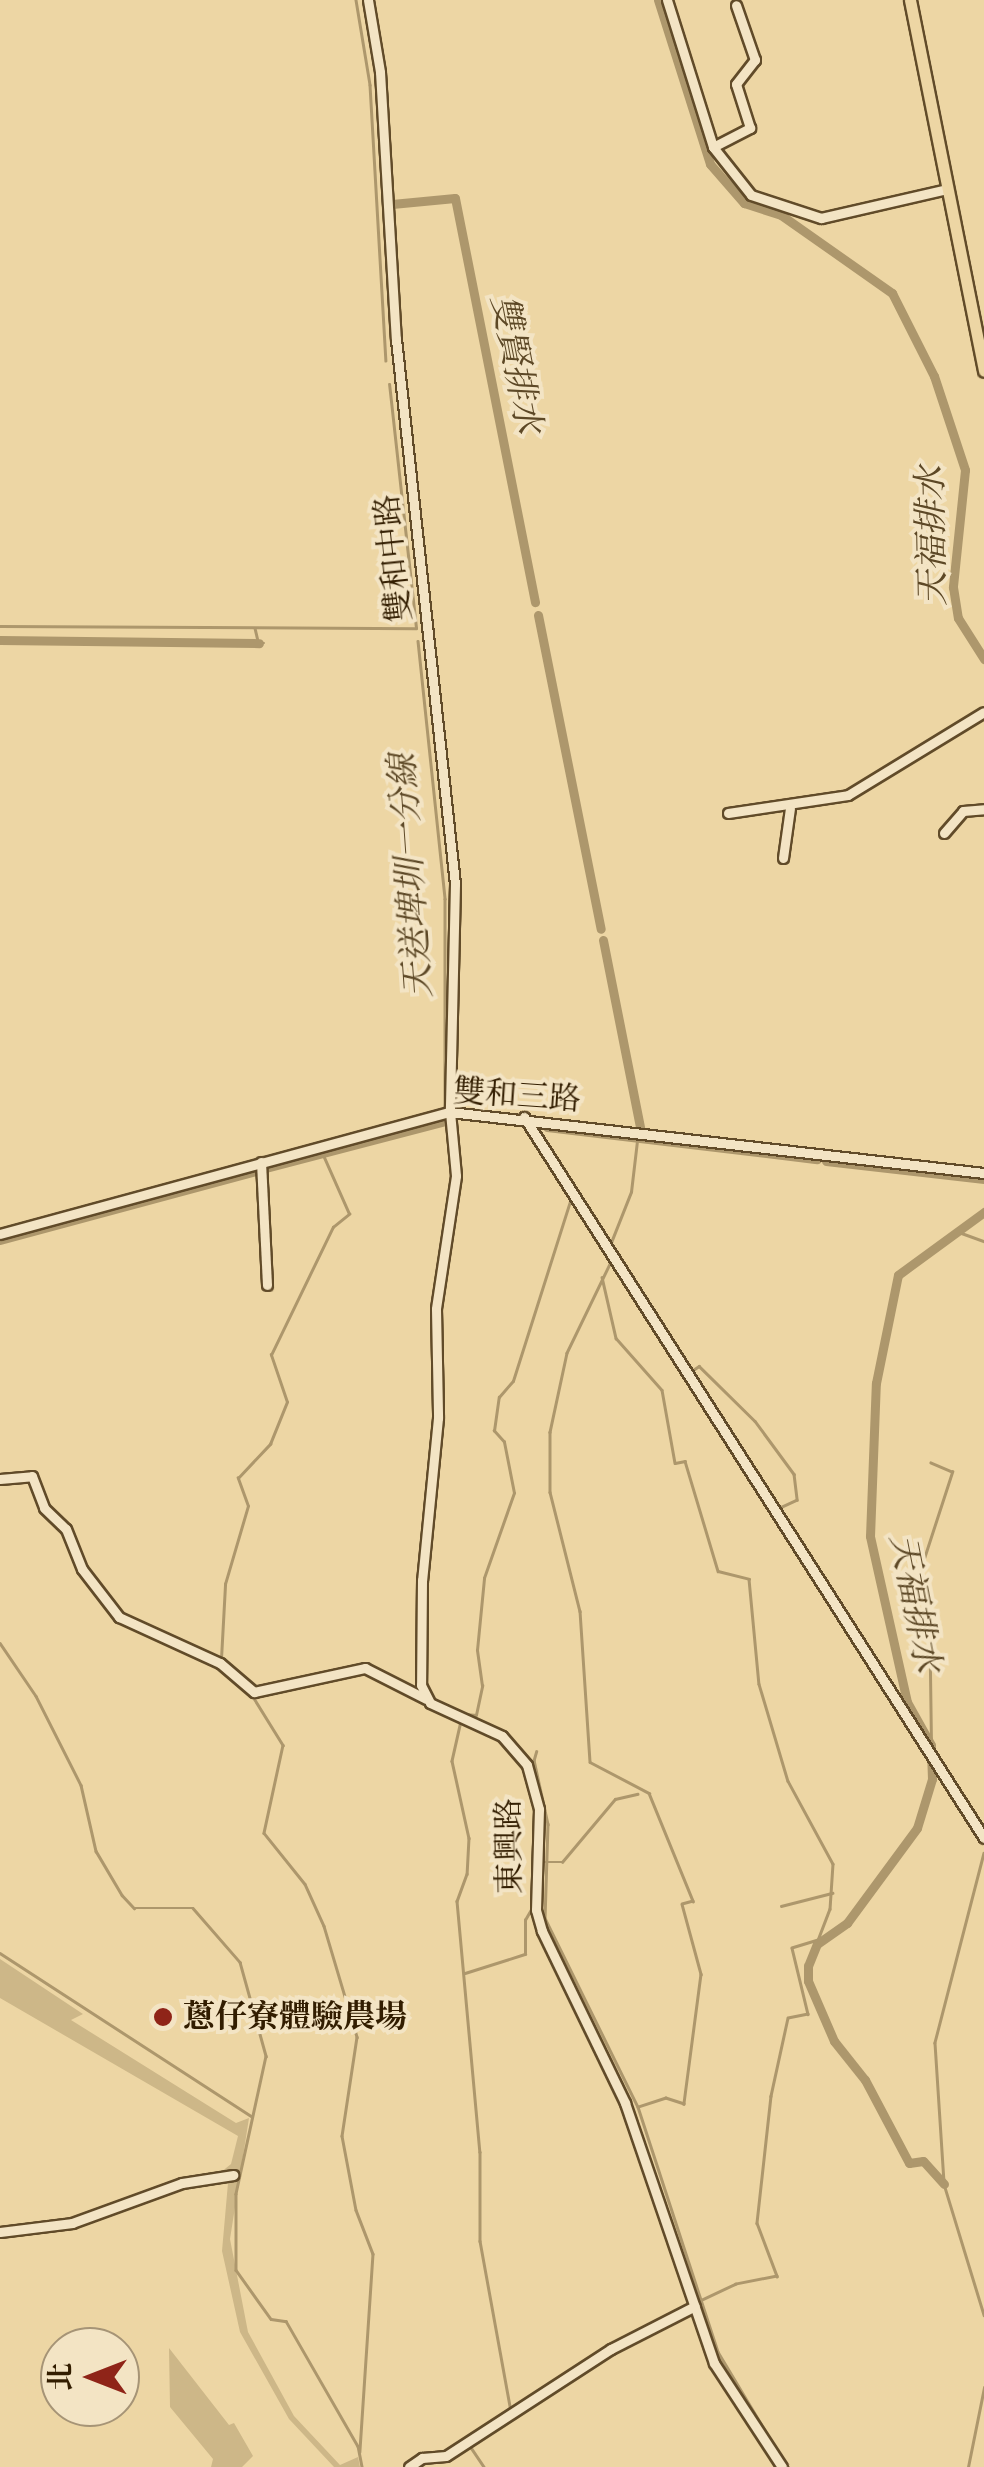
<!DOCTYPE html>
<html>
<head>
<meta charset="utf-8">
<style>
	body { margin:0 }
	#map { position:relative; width:984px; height:2467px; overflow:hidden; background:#edd6a4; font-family:"IM FELL Double Pica","Noto Serif TC",serif }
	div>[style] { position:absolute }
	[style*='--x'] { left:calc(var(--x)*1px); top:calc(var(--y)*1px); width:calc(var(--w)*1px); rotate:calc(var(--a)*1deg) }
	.green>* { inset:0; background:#cdb788 }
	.stream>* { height:2.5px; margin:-1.25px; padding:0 1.25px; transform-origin:1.25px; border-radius:1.25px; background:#ad976c }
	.canal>* { height:9px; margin:-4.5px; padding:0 4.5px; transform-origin:4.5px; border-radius:4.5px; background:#ad976c }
	.roads { filter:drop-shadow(2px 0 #614b29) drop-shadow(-2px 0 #614b29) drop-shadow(0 2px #614b29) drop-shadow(0 -2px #614b29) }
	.minor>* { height:9px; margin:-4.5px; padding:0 4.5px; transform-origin:4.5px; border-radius:4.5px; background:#f3e4c4 }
	.major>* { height:11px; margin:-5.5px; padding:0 5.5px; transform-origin:5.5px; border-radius:5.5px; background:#edd6a4 }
	.dots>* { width:28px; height:28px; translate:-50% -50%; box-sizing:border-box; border:5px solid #f3e4c4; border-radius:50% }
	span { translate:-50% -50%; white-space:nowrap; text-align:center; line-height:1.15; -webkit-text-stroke:8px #f3e4c4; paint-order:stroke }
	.street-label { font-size:32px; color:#321d00 }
	.poi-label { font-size:32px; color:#321d00; font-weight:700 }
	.left { translate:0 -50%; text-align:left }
	.water-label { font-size:35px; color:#5d4826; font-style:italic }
	.north { position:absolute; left:40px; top:2327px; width:100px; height:100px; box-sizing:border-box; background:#f3e4c4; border:2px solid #a69476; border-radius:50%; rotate:270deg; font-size:28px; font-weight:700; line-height:40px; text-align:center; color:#321d00 }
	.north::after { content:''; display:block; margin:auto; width:35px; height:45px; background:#8f2418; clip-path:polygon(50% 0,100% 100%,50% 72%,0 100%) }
</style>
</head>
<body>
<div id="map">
	<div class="green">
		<i style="clip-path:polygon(0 1959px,83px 2014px,71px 2020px,236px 2123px,249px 2118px,230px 2239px,248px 2332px,294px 2416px,340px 2465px,358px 2457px,360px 2467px,334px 2467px,289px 2419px,240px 2332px,222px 2251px,228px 2183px,215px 2177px,231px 2164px,238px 2136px,0 1998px)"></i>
		<i style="clip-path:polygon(169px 2348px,229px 2425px,234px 2423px,253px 2456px,242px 2467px,211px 2467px,213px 2459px,170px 2407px)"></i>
	</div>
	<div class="stream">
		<i style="--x:356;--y:0;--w:86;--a:80.6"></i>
		<i style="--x:370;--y:85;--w:276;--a:86.7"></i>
		<i style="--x:0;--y:626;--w:416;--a:0.3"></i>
		<i style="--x:416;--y:628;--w:245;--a:-96.3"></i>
		<i style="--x:255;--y:628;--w:18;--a:77"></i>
		<i style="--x:418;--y:641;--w:259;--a:84"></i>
		<i style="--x:445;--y:899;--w:209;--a:90"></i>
		<i style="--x:259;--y:643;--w:5;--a:0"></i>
		<i style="--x:956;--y:1231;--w:30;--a:20"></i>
		<i style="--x:594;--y:1235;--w:32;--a:58"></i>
		<i style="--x:611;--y:1262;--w:101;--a:115.8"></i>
		<i style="--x:567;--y:1353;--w:81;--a:102.1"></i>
		<i style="--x:550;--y:1432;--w:60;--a:90"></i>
		<i style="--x:550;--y:1492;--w:123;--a:75.9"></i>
		<i style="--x:580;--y:1611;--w:151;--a:86.2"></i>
		<i style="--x:590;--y:1762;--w:67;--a:27.7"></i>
		<i style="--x:649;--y:1793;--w:117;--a:67.8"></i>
		<i style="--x:693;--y:1901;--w:11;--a:165"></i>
		<i style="--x:682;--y:1904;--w:73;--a:74.8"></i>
		<i style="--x:701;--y:1974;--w:131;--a:97.5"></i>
		<i style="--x:684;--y:2104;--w:19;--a:-162"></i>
		<i style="--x:666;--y:2098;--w:29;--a:162"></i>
		<i style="--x:610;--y:1245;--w:57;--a:-68.4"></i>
		<i style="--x:631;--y:1192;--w:51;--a:-83.3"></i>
		<i style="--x:602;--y:1277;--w:63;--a:77.1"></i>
		<i style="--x:616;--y:1338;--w:69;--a:48.5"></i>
		<i style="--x:662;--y:1390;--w:74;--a:79.9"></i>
		<i style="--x:675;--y:1463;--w:10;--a:-11"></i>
		<i style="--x:685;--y:1461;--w:115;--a:73.3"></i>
		<i style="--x:718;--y:1571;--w:32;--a:14"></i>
		<i style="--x:749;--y:1579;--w:105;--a:84.6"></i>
		<i style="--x:759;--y:1684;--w:101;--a:73.4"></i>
		<i style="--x:788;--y:1781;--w:94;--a:61.5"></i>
		<i style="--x:833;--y:1864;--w:45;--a:93.8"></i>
		<i style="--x:830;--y:1909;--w:33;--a:111"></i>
		<i style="--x:818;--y:1940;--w:27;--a:163"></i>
		<i style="--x:792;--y:1948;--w:68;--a:76.4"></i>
		<i style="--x:808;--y:2014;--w:20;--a:169"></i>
		<i style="--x:788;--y:2018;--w:80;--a:102.3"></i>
		<i style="--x:771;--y:2096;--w:128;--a:96.3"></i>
		<i style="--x:757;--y:2223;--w:57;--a:69.3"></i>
		<i style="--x:777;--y:2276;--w:42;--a:169"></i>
		<i style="--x:736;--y:2284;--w:80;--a:154.7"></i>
		<i style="--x:693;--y:1370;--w:7;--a:-34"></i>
		<i style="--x:699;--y:1366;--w:78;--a:44.5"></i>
		<i style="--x:755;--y:1421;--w:66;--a:53.7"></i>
		<i style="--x:794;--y:1474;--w:26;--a:83"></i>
		<i style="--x:797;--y:1500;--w:21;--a:155"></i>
		<i style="--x:0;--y:1643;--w:64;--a:55.8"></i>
		<i style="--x:36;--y:1696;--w:100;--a:63.2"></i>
		<i style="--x:81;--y:1785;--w:68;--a:77.2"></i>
		<i style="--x:96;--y:1851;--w:51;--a:59.4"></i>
		<i style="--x:122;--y:1895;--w:18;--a:47"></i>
		<i style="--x:134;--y:1908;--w:59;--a:0"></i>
		<i style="--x:193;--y:1908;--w:72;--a:49"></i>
		<i style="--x:240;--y:1962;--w:98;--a:74.5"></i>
		<i style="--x:266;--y:2056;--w:141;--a:102.3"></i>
		<i style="--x:236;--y:2194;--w:76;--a:90"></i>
		<i style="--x:236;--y:2270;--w:60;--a:54.5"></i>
		<i style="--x:271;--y:2319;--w:15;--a:8"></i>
		<i style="--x:286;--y:2321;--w:144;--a:60.1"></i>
		<i style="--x:358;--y:2446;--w:21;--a:79"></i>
		<i style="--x:221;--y:1659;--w:75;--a:-86.9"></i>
		<i style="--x:225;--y:1584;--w:81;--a:-73.6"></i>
		<i style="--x:248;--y:1506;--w:30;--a:-110"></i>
		<i style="--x:238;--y:1478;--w:47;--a:-46.7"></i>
		<i style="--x:270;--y:1444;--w:45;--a:-68"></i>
		<i style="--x:287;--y:1402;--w:50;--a:-108.8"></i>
		<i style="--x:271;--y:1355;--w:142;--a:-64.2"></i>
		<i style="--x:333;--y:1227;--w:21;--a:-39"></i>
		<i style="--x:349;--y:1214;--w:67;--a:-113.9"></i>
		<i style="--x:252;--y:1695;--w:59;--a:58.2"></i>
		<i style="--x:283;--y:1745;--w:90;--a:102.2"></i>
		<i style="--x:264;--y:1833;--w:65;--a:51.2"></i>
		<i style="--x:305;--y:1884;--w:46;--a:65.7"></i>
		<i style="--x:324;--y:1926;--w:116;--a:73.4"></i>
		<i style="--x:357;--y:2037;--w:100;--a:98.6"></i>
		<i style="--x:342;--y:2136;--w:75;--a:79.3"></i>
		<i style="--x:356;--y:2210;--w:47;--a:68.9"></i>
		<i style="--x:373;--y:2254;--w:198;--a:93.8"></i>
		<i style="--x:465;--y:1714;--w:11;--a:5"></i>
		<i style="--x:476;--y:1715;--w:30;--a:-78"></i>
		<i style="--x:482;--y:1686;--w:36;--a:-98"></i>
		<i style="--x:477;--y:1650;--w:72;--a:-84.4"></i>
		<i style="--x:484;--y:1578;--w:90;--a:-70.6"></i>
		<i style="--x:514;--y:1493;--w:52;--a:-101.1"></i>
		<i style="--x:504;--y:1442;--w:15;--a:-132"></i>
		<i style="--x:494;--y:1431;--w:34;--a:-82"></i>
		<i style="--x:499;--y:1397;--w:21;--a:-49"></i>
		<i style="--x:513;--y:1381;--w:192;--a:-72.4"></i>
		<i style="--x:461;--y:1721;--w:41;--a:102.7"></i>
		<i style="--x:452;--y:1761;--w:79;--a:77.6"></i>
		<i style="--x:469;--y:1838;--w:36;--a:93"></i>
		<i style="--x:467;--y:1874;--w:29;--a:110"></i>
		<i style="--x:457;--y:1901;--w:252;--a:84.8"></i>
		<i style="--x:480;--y:2152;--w:89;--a:90"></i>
		<i style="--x:480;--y:2241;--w:174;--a:79.7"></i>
		<i style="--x:931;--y:1745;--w:147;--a:-90.8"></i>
		<i style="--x:929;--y:1598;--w:22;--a:-124"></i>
		<i style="--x:917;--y:1580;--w:114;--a:-72"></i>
		<i style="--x:952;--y:1472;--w:23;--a:-157"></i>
		<i style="--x:534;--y:1760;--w:66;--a:77.7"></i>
		<i style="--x:548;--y:1824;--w:94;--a:91.8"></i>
		<i style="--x:545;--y:1918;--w:211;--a:63.8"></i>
		<i style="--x:638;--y:2107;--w:258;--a:71.9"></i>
		<i style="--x:718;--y:2352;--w:134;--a:59"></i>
		<i style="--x:532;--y:1766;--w:15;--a:-74"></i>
		<i style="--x:984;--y:1853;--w:196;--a:104.5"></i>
		<i style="--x:935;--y:2043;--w:141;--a:86.3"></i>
		<i style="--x:944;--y:2184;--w:137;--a:73"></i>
		<i style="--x:545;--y:1862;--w:17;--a:0"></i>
		<i style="--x:562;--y:1862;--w:82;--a:-49.9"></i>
		<i style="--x:615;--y:1799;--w:23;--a:-13"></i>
		<i style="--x:781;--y:1906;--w:53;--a:-14.3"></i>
		<i style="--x:0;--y:1953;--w:299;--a:33"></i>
		<i style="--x:465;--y:1973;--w:63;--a:-17.6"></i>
		<i style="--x:525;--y:1954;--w:34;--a:-90"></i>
		<i style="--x:525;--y:1920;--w:14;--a:-60"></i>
		<i style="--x:470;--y:2446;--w:25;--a:56"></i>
		<i style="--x:968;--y:2467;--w:81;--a:-78.6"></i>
	</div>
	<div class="canal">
		<i style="--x:658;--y:0;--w:172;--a:72.4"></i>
		<i style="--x:710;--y:164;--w:52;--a:48.9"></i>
		<i style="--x:744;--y:203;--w:39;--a:18"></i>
		<i style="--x:781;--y:215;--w:136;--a:35.1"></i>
		<i style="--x:892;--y:293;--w:93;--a:63.2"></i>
		<i style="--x:934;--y:376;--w:99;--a:71.7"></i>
		<i style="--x:965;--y:470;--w:118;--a:95.9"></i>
		<i style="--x:953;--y:587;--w:31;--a:81"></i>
		<i style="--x:958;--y:618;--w:49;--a:57.6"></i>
		<i style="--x:392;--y:204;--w:63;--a:-5.4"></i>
		<i style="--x:455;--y:198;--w:412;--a:78.8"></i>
		<i style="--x:538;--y:615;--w:320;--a:78.7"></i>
		<i style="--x:0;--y:640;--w:259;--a:0.7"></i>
		<i style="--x:603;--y:940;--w:191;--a:78.8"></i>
		<i style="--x:547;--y:1127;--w:272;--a:6.8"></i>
		<i style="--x:826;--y:1161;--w:159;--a:6.5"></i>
		<i style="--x:262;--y:1169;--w:189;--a:-14.7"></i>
		<i style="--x:0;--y:1240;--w:264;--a:-15.1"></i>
		<i style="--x:944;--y:2184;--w:31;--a:-132"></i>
		<i style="--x:923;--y:2161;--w:14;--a:172"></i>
		<i style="--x:909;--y:2163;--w:94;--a:-117.9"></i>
		<i style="--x:865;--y:2080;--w:50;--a:-128.5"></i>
		<i style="--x:834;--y:2041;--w:65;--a:-113.4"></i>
		<i style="--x:808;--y:1981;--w:15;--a:-90"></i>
		<i style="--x:808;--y:1966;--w:24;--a:-68"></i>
		<i style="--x:817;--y:1944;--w:37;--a:-35"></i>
		<i style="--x:847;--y:1923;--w:118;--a:-53.6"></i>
		<i style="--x:917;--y:1828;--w:51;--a:-73"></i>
		<i style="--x:932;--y:1779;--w:34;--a:-92"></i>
		<i style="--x:931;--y:1745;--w:49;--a:-119.2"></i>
		<i style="--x:907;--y:1702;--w:170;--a:-102.6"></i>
		<i style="--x:870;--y:1536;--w:153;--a:-87.8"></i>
		<i style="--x:876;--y:1383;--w:110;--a:-78.5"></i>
		<i style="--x:898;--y:1275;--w:107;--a:-36.2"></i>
	</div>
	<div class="roads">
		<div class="minor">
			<i style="--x:368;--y:0;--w:73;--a:80.5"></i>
			<i style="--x:380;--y:72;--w:267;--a:86.6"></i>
			<i style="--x:396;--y:339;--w:548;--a:83.82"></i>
			<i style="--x:455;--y:884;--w:228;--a:91.3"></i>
			<i style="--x:450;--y:1112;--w:64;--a:84.6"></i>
			<i style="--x:456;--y:1176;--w:134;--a:98.6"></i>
			<i style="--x:436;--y:1309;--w:109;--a:88.9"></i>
			<i style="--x:438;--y:1418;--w:163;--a:95.6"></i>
			<i style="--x:422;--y:1580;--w:105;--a:90.5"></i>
			<i style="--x:421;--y:1685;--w:20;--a:63"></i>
			<i style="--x:430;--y:1703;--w:79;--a:24.6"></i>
			<i style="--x:502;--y:1736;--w:38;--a:49"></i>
			<i style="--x:527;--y:1765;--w:46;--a:74.7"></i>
			<i style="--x:539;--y:1809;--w:101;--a:91.7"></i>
			<i style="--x:536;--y:1910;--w:22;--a:74"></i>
			<i style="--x:542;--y:1931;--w:191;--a:64.2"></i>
			<i style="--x:625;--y:2103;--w:275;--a:71.1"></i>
			<i style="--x:714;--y:2363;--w:124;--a:56.8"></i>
			<i style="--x:667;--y:0;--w:154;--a:72.6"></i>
			<i style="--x:713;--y:147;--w:61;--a:51.6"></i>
			<i style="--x:751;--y:195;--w:74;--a:18.2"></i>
			<i style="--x:821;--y:218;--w:130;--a:-12.9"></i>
			<i style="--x:713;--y:147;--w:42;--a:-27.2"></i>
			<i style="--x:750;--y:128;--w:46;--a:-107.7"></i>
			<i style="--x:736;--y:84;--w:31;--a:-52"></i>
			<i style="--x:755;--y:60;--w:58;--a:-109.1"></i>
			<i style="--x:728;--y:813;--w:121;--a:-8.5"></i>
			<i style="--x:848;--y:795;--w:159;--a:-31.4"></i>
			<i style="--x:944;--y:833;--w:29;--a:-49"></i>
			<i style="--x:963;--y:811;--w:21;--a:-5"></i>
			<i style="--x:783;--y:858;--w:50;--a:-82"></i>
			<i style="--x:524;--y:1117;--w:855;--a:57.46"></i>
			<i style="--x:261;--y:1162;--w:123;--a:87.2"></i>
			<i style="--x:0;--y:1234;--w:466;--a:-15.2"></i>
			<i style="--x:450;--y:1112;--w:537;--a:6.52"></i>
			<i style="--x:0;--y:1479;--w:32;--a:-5"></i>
			<i style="--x:32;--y:1476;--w:34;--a:69"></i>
			<i style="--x:44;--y:1508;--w:30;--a:44"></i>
			<i style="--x:66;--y:1529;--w:43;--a:68.2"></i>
			<i style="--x:82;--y:1569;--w:61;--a:52.4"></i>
			<i style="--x:119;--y:1617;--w:111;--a:24.5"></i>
			<i style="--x:220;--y:1663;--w:45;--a:40.5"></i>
			<i style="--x:254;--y:1692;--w:114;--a:-12.2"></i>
			<i style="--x:365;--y:1668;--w:68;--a:26.9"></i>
			<i style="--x:0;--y:2232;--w:73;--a:-7.1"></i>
			<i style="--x:72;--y:2223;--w:117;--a:-20"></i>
			<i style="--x:182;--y:2183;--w:52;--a:-8.9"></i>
			<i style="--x:409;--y:2467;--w:16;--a:-35"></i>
			<i style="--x:422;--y:2458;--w:24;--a:-5"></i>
			<i style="--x:446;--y:2456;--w:197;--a:-33"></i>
			<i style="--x:611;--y:2349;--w:94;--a:-27.1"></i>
		</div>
		<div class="major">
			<i style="--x:910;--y:0;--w:378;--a:78.7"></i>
		</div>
	</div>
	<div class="dots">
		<i style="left:163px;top:2017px;background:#8f2418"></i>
	</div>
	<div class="street-label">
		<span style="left:394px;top:558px;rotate:-96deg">雙和中路</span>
		<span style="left:517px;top:1096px;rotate:4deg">雙和三路</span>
		<span style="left:510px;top:1846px;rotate:-91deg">東興路</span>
	</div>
	<div class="poi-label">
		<span class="left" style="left:183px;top:2017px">蔥仔寮體驗農場</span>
	</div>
	<div class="water-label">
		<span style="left:516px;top:364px;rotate:79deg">雙賢排水</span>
		<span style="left:932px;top:536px;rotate:-91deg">天福排水</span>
		<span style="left:411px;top:876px;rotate:-94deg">天送埤圳一分線</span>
		<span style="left:915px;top:1603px;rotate:79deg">天福排水</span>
	</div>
	<div class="north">北</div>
</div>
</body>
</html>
